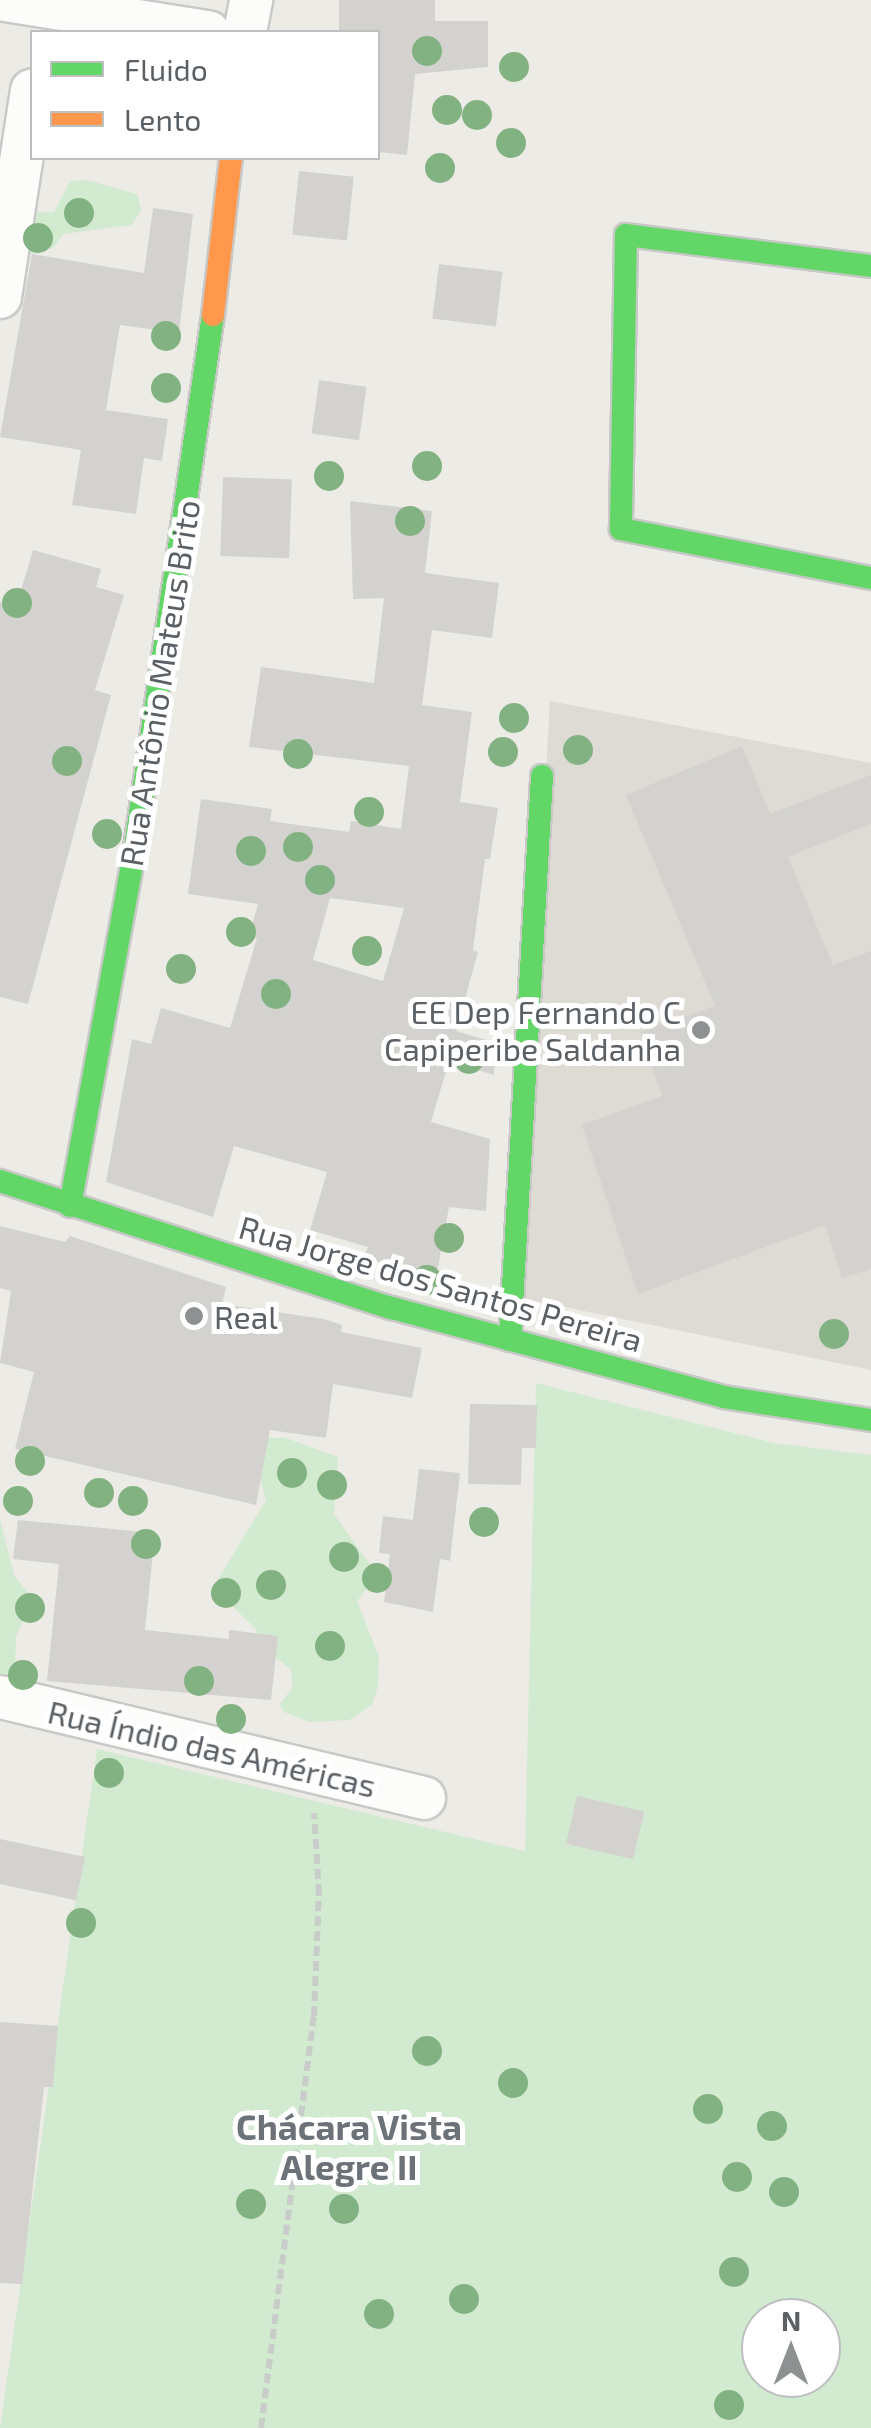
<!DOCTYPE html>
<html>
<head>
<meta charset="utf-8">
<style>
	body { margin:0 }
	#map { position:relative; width:871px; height:2428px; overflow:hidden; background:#ecebe6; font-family:"Exo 2",sans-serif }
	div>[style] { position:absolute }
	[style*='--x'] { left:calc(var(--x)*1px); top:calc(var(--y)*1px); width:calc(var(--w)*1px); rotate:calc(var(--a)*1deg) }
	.education>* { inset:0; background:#dddbd4 }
	.green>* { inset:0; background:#d2ead0 }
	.building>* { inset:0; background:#d3d2cf; transform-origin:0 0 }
	.path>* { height:6px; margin-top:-3px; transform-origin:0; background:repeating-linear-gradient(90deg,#c8cdc9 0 10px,transparent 0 15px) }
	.roads { filter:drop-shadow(2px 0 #c8c8c7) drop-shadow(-2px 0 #c8c8c7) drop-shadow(0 2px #c8c8c7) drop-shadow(0 -2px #c8c8c7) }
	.street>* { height:42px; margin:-21px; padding:0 21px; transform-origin:21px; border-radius:21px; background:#fcfcfb }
	.fast>* { height:22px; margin:-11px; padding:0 11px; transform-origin:11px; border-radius:11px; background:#63d668 }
	.slow>* { height:22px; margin:-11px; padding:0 11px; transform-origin:11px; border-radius:11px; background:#ff974d }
	.trees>* { width:30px; height:30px; margin:-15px; border-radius:50%; background:#83b282 }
	.dots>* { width:28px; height:28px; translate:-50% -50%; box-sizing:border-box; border:5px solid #fff; border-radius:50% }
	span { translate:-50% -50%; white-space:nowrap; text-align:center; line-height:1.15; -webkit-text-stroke:10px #fff; paint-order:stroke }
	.street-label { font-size:32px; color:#5b6065 }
	.poi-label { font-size:32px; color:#5b6065 }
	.right { translate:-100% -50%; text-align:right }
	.left { translate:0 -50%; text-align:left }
	.neighbourhood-label { font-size:35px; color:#6c7277; font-weight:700 }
	.legend { position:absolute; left:30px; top:30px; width:350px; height:130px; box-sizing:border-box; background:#fff; border:2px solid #bdbfc1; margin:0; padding:12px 18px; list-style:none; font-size:30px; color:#5b6065 }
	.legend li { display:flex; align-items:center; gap:20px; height:50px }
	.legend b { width:50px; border:2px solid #bdbfc1 }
	.north { position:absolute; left:741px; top:2298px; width:100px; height:100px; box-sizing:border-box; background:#fff; border:2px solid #bdbfc1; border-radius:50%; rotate:0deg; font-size:28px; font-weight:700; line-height:40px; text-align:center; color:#5b6065 }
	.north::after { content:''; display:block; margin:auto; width:35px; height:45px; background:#8e9192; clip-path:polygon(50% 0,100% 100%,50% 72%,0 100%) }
</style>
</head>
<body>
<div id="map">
	<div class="education">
		<i style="clip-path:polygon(550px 701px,871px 763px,871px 1370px,516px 1297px)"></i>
	</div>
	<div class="green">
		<i style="clip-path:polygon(87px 180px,137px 194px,141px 210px,132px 225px,63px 234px,53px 248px,27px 255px,30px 213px,54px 212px,70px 181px)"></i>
		<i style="clip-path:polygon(evenodd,536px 1383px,774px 1443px,871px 1455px,871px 2428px,0 2428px,97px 1749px,525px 1851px,536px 1383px,761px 2318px,821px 2318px,821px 2378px,761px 2378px,761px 2318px)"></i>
		<i style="clip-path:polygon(266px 1438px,286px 1438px,338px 1457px,334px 1514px,371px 1566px,369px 1586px,357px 1601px,379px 1657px,378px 1686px,372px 1705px,349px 1720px,310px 1722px,284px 1712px,280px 1704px,292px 1688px,291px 1670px,263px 1647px,256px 1629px,225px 1599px,217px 1581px,266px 1500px,258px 1473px)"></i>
		<i style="clip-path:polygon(0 1520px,14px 1575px,33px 1599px,16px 1636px,15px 1675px,0 1697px)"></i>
	</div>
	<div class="building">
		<i style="clip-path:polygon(339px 0,435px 0,435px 21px,488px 21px,488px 67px,415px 74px,407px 155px,378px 152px,378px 32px,339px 32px)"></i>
		<i style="left:299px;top:171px;width:55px;height:64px;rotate:6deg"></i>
		<i style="clip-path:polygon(153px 208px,193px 214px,179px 333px,120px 325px,106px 410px,168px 419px,162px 461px,144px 458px,136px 514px,72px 505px,81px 450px,0 437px,32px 254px,144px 273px)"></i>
		<i style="left:439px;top:264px;width:64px;height:55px;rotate:7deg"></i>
		<i style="left:319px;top:380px;width:48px;height:54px;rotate:8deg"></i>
		<i style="left:223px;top:477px;width:69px;height:79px;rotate:2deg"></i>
		<i style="clip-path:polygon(evenodd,350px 501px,432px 511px,425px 573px,499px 583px,492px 638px,432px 630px,422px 705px,472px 712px,460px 802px,498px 808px,490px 859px,485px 859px,473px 950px,478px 952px,456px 1031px,496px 1043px,494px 1075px,449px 1061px,431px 1122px,490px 1139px,486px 1211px,449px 1207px,436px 1278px,364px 1258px,368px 1247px,310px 1230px,327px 1172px,234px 1146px,213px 1217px,106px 1182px,132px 1039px,151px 1044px,161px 1008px,230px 1028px,257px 938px,249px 936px,258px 904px,188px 894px,201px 799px,272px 809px,270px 821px,349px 832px,351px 821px,401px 829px,409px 766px,249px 747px,261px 667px,374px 683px,384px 598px,353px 599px,350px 501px,330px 898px,404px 908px,383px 981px,313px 960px,330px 898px)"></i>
		<i style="clip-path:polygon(33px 550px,101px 569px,96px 587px,124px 595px,95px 690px,111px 695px,28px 1004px,0 997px,0 602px,16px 607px)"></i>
		<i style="clip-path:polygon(742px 746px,770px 814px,871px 775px,871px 824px,788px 857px,833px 965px,871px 951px,871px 1269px,842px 1278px,825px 1225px,638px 1294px,582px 1125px,662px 1096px,640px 1032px,715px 1006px,626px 795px)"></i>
		<i style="clip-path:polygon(0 1226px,65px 1242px,70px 1236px,226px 1287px,222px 1304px,324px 1319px,342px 1325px,341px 1332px,422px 1348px,412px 1398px,333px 1384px,326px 1438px,270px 1430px,256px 1505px,15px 1449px,34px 1372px,0 1363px,11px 1291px,0 1288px)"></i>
		<i style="clip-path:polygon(470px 1404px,537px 1405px,536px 1448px,522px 1448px,521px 1485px,468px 1484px)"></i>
		<i style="clip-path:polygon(419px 1469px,460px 1473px,450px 1561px,440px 1559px,433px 1612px,384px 1602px,390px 1554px,379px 1553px,383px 1516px,413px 1520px)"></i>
		<i style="clip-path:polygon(18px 1520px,155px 1533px,145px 1630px,229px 1639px,229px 1630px,278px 1636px,271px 1700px,47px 1681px,59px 1564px,13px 1559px)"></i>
		<i style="left:577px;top:1796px;width:69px;height:49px;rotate:13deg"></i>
		<i style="left:0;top:1839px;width:87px;height:44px;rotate:12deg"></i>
		<i style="clip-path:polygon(0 2022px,58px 2026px,53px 2087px,44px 2087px,22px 2284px,0 2283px)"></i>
	</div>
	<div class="path">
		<i style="--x:261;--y:2428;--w:415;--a:-82.7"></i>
		<i style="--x:314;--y:2016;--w:122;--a:-87.7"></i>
		<i style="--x:319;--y:1894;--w:81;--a:-93.5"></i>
	</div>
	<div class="roads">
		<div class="street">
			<i style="--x:5;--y:0;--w:206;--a:9"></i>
			<i style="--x:245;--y:32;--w:33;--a:-79"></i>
			<i style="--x:0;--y:297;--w:209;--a:-81.2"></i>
			<i style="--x:0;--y:1697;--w:436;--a:13.4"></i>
		</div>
		<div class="fast">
			<i style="--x:871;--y:266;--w:247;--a:-172.8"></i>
			<i style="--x:626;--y:235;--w:294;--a:91"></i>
			<i style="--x:621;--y:529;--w:255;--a:11.1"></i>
			<i style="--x:0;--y:1181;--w:412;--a:18"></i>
			<i style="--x:392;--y:1308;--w:344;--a:15"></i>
			<i style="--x:724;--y:1397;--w:149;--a:8.9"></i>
			<i style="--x:70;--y:1206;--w:358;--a:-79.7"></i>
			<i style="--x:134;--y:854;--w:545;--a:-81.66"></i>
			<i style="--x:510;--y:1340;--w:565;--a:-86.75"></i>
		</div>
		<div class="slow">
			<i style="--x:213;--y:315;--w:158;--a:-83.5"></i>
		</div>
	</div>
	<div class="trees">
		<i style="left:427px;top:51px"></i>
		<i style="left:514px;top:67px"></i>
		<i style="left:447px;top:110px"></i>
		<i style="left:477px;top:115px"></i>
		<i style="left:511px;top:143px"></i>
		<i style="left:440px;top:168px"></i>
		<i style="left:79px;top:213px"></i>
		<i style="left:38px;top:238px"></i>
		<i style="left:166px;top:336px"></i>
		<i style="left:166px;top:388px"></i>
		<i style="left:427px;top:466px"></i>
		<i style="left:329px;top:476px"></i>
		<i style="left:410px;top:521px"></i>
		<i style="left:17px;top:603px"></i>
		<i style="left:514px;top:718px"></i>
		<i style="left:578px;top:750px"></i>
		<i style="left:503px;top:752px"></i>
		<i style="left:298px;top:754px"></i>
		<i style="left:67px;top:761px"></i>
		<i style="left:369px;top:812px"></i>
		<i style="left:107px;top:834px"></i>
		<i style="left:298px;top:847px"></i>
		<i style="left:251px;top:851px"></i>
		<i style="left:320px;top:880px"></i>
		<i style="left:241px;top:932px"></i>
		<i style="left:367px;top:951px"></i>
		<i style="left:181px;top:969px"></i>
		<i style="left:276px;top:994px"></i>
		<i style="left:469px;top:1059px"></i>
		<i style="left:449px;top:1238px"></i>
		<i style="left:427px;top:1280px"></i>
		<i style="left:834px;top:1334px"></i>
		<i style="left:30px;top:1461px"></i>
		<i style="left:292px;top:1473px"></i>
		<i style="left:332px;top:1485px"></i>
		<i style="left:99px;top:1493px"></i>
		<i style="left:18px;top:1501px"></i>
		<i style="left:133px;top:1501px"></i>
		<i style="left:484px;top:1522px"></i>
		<i style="left:146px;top:1544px"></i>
		<i style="left:344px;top:1557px"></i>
		<i style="left:377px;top:1578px"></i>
		<i style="left:271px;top:1585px"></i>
		<i style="left:226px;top:1593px"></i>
		<i style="left:30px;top:1608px"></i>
		<i style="left:330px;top:1646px"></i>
		<i style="left:23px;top:1675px"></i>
		<i style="left:199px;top:1681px"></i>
		<i style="left:231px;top:1719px"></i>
		<i style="left:109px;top:1773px"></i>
		<i style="left:81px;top:1923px"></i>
		<i style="left:427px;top:2051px"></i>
		<i style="left:513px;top:2083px"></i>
		<i style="left:708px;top:2109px"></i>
		<i style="left:772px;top:2126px"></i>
		<i style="left:737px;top:2177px"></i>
		<i style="left:784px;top:2192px"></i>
		<i style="left:251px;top:2204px"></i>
		<i style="left:344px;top:2209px"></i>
		<i style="left:734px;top:2272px"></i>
		<i style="left:464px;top:2299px"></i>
		<i style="left:379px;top:2314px"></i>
		<i style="left:729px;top:2405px"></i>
	</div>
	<div class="dots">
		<i style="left:701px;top:1030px;background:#8e9192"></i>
		<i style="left:194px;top:1316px;background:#8e9192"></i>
	</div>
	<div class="street-label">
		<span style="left:159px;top:683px;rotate:-81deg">Rua Antônio Mateus Brito</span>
		<span style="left:441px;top:1283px;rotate:16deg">Rua Jorge dos Santos Pereira</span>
		<span style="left:212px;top:1748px;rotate:13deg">Rua Índio das Américas</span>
	</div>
	<div class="poi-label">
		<span class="right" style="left:681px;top:1030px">EE Dep Fernando C<br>Capiperibe Saldanha</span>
		<span class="left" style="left:214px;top:1316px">Real</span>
	</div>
	<div class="neighbourhood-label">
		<span style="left:349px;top:2146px">Chácara Vista<br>Alegre II</span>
	</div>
	<ul class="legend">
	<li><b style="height:12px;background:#63d668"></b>Fluido</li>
	<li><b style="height:12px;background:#ff974d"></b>Lento</li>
	</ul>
	<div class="north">N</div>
</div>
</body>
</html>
